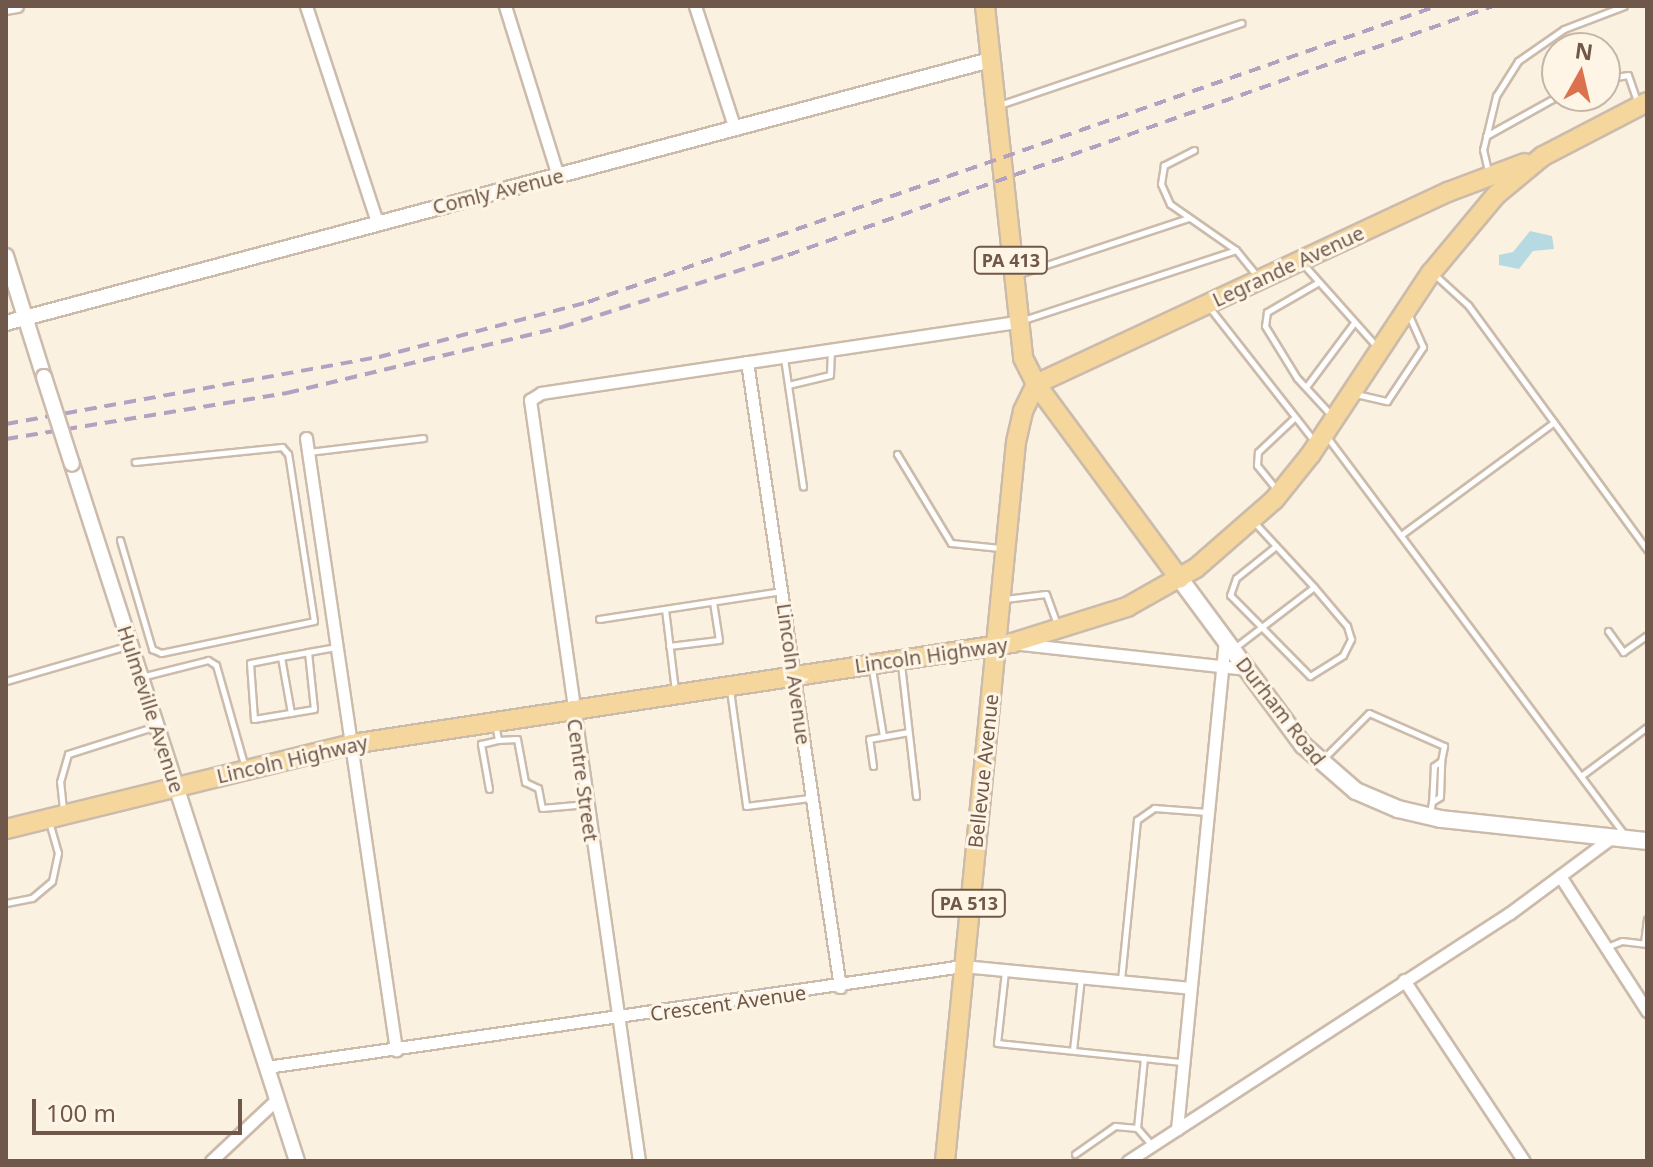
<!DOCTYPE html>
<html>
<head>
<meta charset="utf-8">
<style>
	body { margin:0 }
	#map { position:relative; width:1653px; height:1167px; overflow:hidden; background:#faf1e1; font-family:"Noto Sans",sans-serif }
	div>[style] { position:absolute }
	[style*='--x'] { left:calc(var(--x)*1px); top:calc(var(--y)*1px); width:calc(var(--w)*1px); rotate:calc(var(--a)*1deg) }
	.water>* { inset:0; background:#b7dae2 }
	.roads { filter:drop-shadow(2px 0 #ccbbab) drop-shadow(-2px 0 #ccbbab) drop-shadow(0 2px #ccbbab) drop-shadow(0 -2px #ccbbab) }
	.service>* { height:5px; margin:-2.5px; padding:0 2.5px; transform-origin:2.5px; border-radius:2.5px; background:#fff }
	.minor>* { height:11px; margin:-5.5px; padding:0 5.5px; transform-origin:5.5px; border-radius:5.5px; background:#fff }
	.tertiary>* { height:14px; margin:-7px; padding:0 7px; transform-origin:7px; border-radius:7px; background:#fff }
	.secondary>* { height:16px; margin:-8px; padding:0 8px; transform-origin:8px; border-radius:8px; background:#fff }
	.primary>* { height:18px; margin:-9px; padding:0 9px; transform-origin:9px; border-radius:9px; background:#f5d79d }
	.rail>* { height:4px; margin-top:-2px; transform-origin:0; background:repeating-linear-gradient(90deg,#b4a1c2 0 12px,transparent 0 20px) }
	.bridges { filter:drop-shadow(2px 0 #ccbbab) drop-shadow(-2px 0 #ccbbab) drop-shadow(0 2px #ccbbab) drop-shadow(0 -2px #ccbbab) }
	.tertiary-bridge>* { height:14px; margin:-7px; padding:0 7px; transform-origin:7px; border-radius:7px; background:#fff }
	span { translate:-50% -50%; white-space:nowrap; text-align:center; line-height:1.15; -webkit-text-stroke:6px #fef5e6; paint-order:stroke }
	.shield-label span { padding:2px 6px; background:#fef5e6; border:2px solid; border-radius:6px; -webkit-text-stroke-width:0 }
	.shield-label { font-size:18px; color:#6f584a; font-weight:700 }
	.street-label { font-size:20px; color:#6f584a }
	.frame { position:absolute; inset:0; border:8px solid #6f584a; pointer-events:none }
	.north { position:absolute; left:1541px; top:32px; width:80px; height:80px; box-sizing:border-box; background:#fef5e6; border:2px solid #c5b6a8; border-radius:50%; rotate:8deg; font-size:22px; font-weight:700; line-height:32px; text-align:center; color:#6f584a }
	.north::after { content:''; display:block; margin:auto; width:28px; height:36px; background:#dc724d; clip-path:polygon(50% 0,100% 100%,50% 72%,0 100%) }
	.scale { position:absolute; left:32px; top:1099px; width:210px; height:36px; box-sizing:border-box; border:4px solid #6f584a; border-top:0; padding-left:10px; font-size:24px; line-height:28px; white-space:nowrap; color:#6f584a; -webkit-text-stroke:6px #fef5e6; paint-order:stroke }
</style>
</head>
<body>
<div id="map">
	<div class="water">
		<i style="clip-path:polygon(1530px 231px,1552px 236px,1554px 249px,1533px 251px,1519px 269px,1499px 265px,1499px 255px,1513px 252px)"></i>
	</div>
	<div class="roads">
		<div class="service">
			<i style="--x:1605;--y:79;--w:23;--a:-10"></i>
			<i style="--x:1628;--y:75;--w:31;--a:71"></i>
			<i style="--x:999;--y:105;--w:256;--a:-18.7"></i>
			<i style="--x:1486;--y:136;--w:82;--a:-29.1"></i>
			<i style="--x:1194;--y:150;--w:34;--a:153"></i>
			<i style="--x:1164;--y:165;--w:19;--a:99"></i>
			<i style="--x:1161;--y:184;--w:22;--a:66"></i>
			<i style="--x:1170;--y:204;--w:80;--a:34.9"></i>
			<i style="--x:1236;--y:250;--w:33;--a:51"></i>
			<i style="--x:1488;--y:171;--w:22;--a:-103"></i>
			<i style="--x:1483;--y:150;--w:56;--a:-76.5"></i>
			<i style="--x:1496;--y:96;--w:41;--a:-57.8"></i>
			<i style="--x:1518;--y:61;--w:56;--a:-34.8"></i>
			<i style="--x:1564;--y:29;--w:64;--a:-21"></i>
			<i style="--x:1304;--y:265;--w:110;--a:48.3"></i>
			<i style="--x:1019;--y:274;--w:178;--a:-18.3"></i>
			<i style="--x:1435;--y:275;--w:45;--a:42.3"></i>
			<i style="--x:1468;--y:305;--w:303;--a:53.8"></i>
			<i style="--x:1317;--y:283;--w:58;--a:149.9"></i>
			<i style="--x:1267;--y:312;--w:14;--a:98"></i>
			<i style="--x:1265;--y:326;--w:61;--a:58.4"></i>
			<i style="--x:1297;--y:378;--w:53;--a:47.3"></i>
			<i style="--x:1209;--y:307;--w:170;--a:51.9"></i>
			<i style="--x:1023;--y:320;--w:224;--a:-18.2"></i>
			<i style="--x:784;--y:358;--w:130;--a:81.6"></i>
			<i style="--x:788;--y:385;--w:43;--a:-13.4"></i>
			<i style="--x:830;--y:375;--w:23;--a:-88"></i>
			<i style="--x:1306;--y:387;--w:79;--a:-53.3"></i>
			<i style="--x:1356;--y:394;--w:32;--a:13"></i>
			<i style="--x:1387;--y:401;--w:65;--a:-56.3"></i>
			<i style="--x:1423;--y:347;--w:36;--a:-114"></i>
			<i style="--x:1327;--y:437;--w:499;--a:53.2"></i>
			<i style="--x:309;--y:452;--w:115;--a:-7"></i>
			<i style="--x:897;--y:454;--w:104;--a:58.8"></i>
			<i style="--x:951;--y:543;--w:49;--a:5.8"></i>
			<i style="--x:1277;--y:490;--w:32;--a:-129"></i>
			<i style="--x:1257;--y:465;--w:13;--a:-86"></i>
			<i style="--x:1258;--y:452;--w:50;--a:-43.4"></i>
			<i style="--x:1401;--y:535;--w:190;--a:-36.4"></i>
			<i style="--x:120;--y:540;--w:114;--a:73.6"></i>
			<i style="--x:152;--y:649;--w:10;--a:24"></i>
			<i style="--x:161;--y:653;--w:156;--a:-11.8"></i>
			<i style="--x:314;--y:621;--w:169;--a:-98.8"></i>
			<i style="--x:288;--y:454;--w:9;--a:-131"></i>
			<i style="--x:282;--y:447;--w:148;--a:174.2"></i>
			<i style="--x:1276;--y:546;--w:51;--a:141.3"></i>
			<i style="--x:1236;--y:578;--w:18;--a:109"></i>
			<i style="--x:1230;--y:595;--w:114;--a:45.4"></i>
			<i style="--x:1310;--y:676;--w:39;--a:-32"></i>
			<i style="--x:1343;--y:655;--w:18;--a:-63"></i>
			<i style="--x:1351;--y:639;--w:14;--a:-107"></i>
			<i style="--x:1347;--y:626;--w:51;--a:-130.2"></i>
			<i style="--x:1005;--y:599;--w:41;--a:-7"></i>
			<i style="--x:1046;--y:594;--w:33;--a:70"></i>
			<i style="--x:665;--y:609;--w:83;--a:83"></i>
			<i style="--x:599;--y:619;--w:185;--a:-8.7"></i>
			<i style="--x:1608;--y:631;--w:26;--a:54"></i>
			<i style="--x:1623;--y:652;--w:29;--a:-35"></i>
			<i style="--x:669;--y:646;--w:50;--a:-6.8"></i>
			<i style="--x:719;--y:640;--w:39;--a:-99"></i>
			<i style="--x:1233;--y:649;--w:102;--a:-37.4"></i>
			<i style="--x:1314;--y:587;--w:88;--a:-132.7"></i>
			<i style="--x:308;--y:652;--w:57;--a:84"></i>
			<i style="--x:314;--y:709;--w:61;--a:170.5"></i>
			<i style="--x:254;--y:719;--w:56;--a:-94.1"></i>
			<i style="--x:250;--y:663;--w:32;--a:-11"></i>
			<i style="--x:281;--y:657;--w:27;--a:-10"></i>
			<i style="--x:308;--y:652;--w:28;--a:-10"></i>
			<i style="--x:281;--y:657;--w:57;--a:79.9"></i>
			<i style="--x:901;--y:664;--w:133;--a:83.5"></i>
			<i style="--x:872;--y:669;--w:68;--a:80.7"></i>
			<i style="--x:141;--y:677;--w:69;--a:-14.2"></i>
			<i style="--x:208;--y:660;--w:9;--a:32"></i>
			<i style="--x:216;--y:665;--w:103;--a:74.2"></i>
			<i style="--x:6;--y:681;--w:129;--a:-16.2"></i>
			<i style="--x:730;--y:690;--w:117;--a:82.1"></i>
			<i style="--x:746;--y:806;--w:64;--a:-7.1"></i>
			<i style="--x:495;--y:724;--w:16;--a:79"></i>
			<i style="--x:498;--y:740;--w:19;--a:-3"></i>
			<i style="--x:517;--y:739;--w:44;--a:79.5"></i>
			<i style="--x:525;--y:782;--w:14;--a:25"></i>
			<i style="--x:538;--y:788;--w:20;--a:79"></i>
			<i style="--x:542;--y:808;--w:45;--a:-5.1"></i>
			<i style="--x:1323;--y:759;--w:65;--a:-45"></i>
			<i style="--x:1369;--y:713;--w:82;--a:23.7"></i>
			<i style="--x:1444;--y:746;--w:15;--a:101"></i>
			<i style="--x:1441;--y:761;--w:9;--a:144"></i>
			<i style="--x:1434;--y:766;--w:36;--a:93"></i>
			<i style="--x:873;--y:766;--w:27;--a:-98"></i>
			<i style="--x:869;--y:739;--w:39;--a:-10"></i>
			<i style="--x:1581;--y:776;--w:82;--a:-36.6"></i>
			<i style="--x:489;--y:789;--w:46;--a:-100.1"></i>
			<i style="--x:481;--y:744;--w:17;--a:-13"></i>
			<i style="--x:63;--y:809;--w:27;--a:-96"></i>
			<i style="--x:60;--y:782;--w:29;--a:-74"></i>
			<i style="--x:68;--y:754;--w:92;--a:-17.7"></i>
			<i style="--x:1430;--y:814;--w:12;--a:-81"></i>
			<i style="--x:1432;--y:802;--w:9;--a:-32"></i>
			<i style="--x:1440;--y:797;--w:36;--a:-88"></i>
			<i style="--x:6;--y:903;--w:26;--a:-11"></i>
			<i style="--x:32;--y:898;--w:26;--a:-40"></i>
			<i style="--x:52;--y:881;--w:29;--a:-78"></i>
			<i style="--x:58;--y:853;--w:33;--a:-106"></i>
			<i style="--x:1644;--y:943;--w:24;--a:-83"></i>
			<i style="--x:1607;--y:947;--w:16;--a:-22"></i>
			<i style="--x:1622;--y:941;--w:25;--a:7"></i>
			<i style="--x:1005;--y:971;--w:72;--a:96.3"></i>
			<i style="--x:997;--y:1043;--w:186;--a:5.9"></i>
			<i style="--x:1121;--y:980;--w:161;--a:-84.3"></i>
			<i style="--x:1137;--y:820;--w:21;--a:-35"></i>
			<i style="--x:1154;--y:808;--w:53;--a:4.3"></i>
			<i style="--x:1073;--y:1050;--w:72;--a:-83.7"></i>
			<i style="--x:1137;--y:1128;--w:70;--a:-84.3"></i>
			<i style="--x:1075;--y:1154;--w:49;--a:-35"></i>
			<i style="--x:1115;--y:1126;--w:22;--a:5"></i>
			<i style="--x:1137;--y:1128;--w:21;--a:49"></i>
		</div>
		<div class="minor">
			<i style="--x:306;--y:6;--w:227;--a:71.8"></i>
			<i style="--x:505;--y:6;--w:178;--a:72.7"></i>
			<i style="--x:695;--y:6;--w:129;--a:72"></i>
			<i style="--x:6;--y:8;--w:11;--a:-10"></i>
			<i style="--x:747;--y:362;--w:632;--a:81.54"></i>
			<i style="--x:306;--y:438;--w:619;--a:81.63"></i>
			<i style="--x:1020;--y:644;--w:227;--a:6.3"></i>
			<i style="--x:1560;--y:876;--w:161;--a:57.2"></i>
			<i style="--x:1404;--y:980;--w:217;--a:56.5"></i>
			<i style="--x:267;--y:1067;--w:703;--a:-8.26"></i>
			<i style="--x:963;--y:966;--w:228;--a:5.5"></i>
			<i style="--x:1177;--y:1129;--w:490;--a:-84.4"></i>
			<i style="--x:211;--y:1161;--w:91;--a:-43.2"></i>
			<i style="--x:639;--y:1161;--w:769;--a:-98.15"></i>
			<i style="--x:530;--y:400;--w:13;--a:-32"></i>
			<i style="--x:541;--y:393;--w:482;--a:-8.5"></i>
			<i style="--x:1128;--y:1161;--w:455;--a:-33"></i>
			<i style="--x:1510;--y:913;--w:126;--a:-36.6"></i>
		</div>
		<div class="tertiary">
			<i style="--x:6;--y:256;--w:127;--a:72.6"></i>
			<i style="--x:6;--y:323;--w:1019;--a:-14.96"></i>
			<i style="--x:72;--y:464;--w:732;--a:72.11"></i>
		</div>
		<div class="secondary">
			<i style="--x:1180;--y:579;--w:207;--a:53.5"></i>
			<i style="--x:1303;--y:745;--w:70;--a:41"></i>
			<i style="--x:1356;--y:791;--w:46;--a:23.2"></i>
			<i style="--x:1398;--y:809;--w:44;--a:13.1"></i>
			<i style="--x:1441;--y:819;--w:207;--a:6.1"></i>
		</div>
		<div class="primary">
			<i style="--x:985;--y:6;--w:354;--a:83.8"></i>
			<i style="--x:1023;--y:358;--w:29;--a:63"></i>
			<i style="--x:1036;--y:384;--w:242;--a:53.6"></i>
			<i style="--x:1036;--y:384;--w:455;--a:-25"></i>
			<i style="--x:1448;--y:192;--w:82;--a:-20.6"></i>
			<i style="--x:6;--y:829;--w:356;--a:-13.8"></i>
			<i style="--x:352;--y:744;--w:668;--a:-8.7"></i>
			<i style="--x:1012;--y:643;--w:121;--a:-17.4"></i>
			<i style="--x:1127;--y:607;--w:79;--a:-29.5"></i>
			<i style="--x:1196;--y:568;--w:103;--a:-41.1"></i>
			<i style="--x:1274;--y:500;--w:59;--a:-51.2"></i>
			<i style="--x:1311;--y:454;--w:217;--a:-56.5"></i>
			<i style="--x:1431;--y:273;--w:102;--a:-50.2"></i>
			<i style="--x:1496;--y:195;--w:61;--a:-39.7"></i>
			<i style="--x:1543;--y:156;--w:117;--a:-27.4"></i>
			<i style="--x:945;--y:1161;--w:722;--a:-84.36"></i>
			<i style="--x:1016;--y:442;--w:32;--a:-77"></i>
			<i style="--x:1023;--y:411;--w:30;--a:-64"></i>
		</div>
	</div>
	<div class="rail">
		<i style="--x:6;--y:424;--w:379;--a:-10.2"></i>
		<i style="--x:379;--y:357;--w:216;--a:-14.7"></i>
		<i style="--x:588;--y:302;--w:899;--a:-19.22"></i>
		<i style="--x:6;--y:439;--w:285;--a:-9.3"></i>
		<i style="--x:287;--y:393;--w:283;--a:-13.5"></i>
		<i style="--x:562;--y:327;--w:237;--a:-17.7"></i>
		<i style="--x:788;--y:255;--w:748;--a:-19.45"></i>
	</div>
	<div class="bridges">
		<div class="tertiary-bridge">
			<i style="--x:44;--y:377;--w:91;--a:72.2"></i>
		</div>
	</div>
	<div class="shield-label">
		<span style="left:1011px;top:260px">PA 413</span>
		<span style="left:969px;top:903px">PA 513</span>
	</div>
	<div class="street-label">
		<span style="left:498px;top:191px;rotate:-14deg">Comly Avenue</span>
		<span style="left:1288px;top:266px;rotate:-25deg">Legrande Avenue</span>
		<span style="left:931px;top:655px;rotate:-8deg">Lincoln Highway</span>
		<span style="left:794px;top:674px;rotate:82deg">Lincoln Avenue</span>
		<span style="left:151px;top:709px;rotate:72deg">Hulmeville Avenue</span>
		<span style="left:1281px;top:711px;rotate:52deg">Durham Road</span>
		<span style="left:292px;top:759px;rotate:-13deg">Lincoln Highway</span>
		<span style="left:983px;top:771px;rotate:-84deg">Bellevue Avenue</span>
		<span style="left:583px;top:780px;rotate:82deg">Centre Street</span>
		<span style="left:728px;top:1003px;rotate:-8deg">Crescent Avenue</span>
	</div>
	<div class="frame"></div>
	<div class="north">N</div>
	<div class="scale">100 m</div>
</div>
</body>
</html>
